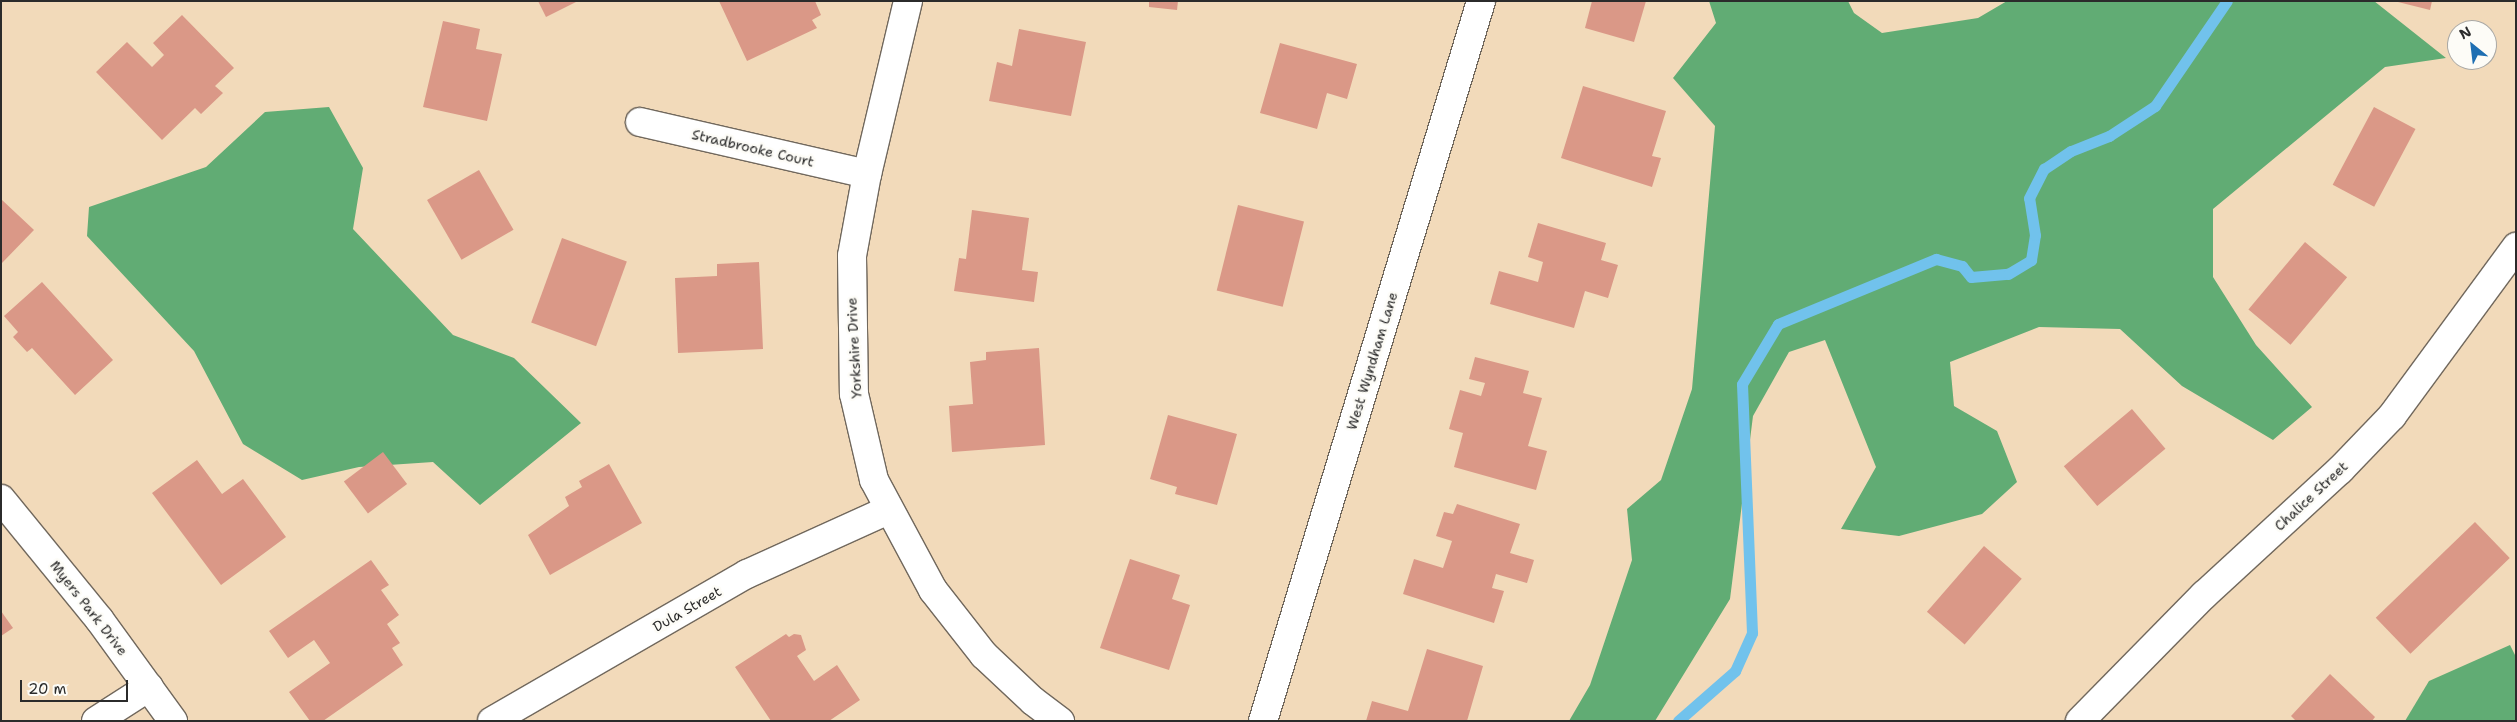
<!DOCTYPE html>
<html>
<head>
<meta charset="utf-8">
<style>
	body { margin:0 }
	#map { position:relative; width:2517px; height:722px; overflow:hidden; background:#f2daba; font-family:"Shantell Sans",sans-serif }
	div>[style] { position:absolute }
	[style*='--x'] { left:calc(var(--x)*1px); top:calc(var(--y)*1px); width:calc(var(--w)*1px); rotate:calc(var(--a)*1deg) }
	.forest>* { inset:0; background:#61ac74 }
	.stream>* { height:11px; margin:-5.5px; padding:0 5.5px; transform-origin:5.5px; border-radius:5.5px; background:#71c2ec }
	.building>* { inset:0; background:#da9887; transform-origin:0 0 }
	.roads { filter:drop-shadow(1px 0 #71685d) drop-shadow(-1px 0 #71685d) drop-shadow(0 1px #71685d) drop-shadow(0 -1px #71685d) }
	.minor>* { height:28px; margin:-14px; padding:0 14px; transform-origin:14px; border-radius:14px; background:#fff }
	span { translate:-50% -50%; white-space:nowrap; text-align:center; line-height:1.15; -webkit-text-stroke:5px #fdfcf7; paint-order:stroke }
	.street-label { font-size:14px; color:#2b2b2b }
	.frame { position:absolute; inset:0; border:2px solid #2b2b2b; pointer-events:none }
	.north { position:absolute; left:2447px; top:20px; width:50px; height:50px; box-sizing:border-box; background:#fdfcf7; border:1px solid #a9a8a5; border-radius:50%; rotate:331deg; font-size:14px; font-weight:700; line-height:20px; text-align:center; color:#2b2b2b }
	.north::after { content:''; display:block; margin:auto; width:18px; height:22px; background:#1f6fb2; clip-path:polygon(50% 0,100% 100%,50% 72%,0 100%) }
	.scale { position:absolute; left:20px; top:680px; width:108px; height:22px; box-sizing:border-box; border:2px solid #2b2b2b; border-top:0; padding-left:6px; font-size:15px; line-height:18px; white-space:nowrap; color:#2b2b2b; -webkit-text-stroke:4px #fdfcf7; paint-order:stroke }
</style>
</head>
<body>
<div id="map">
	<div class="forest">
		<i style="clip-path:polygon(1709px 1px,1848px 1px,1854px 13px,1882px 33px,1978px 18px,2007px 1px,2374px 1px,2446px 58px,2385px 67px,2213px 209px,2213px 277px,2256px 345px,2312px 407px,2273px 440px,2182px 386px,2120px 329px,2039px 327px,1950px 362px,1954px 406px,1997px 431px,2017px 482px,1982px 514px,1899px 536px,1841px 529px,1876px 467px,1825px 340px,1789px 352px,1753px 416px,1730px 599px,1655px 721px,1569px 721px,1590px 685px,1632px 560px,1627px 509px,1661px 480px,1692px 389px,1715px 126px,1673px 78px,1716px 23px)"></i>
		<i style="clip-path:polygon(329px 107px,363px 168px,353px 229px,453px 335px,514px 358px,581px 423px,480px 505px,433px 462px,359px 467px,302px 480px,243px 444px,194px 351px,87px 236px,89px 207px,206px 167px,265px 112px)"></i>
		<i style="clip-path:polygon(2510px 645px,2516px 657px,2516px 721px,2405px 721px,2429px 681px)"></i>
	</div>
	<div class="stream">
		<i style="--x:1678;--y:721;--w:76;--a:-41.3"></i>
		<i style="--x:1735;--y:671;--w:42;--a:-65.9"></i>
		<i style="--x:1752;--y:633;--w:249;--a:-92.3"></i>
		<i style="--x:1742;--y:384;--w:70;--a:-59"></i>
		<i style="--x:1778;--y:324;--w:171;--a:-22.4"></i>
		<i style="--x:1936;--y:259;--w:27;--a:15"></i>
		<i style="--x:1962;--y:266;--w:14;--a:51"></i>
		<i style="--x:1971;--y:277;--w:37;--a:-5"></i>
		<i style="--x:2008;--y:274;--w:27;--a:-31"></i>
		<i style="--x:2031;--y:260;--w:25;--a:-81"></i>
		<i style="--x:2035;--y:235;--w:37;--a:-99"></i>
		<i style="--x:2029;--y:198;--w:33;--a:-63"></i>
		<i style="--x:2044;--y:169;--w:32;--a:-34"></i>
		<i style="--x:2071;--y:151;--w:41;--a:-21.5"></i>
		<i style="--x:2109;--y:136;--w:55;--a:-33.1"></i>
		<i style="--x:2155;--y:106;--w:127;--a:-55.6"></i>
	</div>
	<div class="building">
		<i style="clip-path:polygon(538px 1px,578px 1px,546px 17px)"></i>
		<i style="clip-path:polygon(719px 1px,815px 1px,821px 15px,812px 20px,817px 28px,747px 61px)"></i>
		<i style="clip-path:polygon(1149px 1px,1178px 1px,1177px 10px,1149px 7px)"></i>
		<i style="clip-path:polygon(1592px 1px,1646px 1px,1634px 42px,1585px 28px)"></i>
		<i style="clip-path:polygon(2394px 1px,2432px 1px,2430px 10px)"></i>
		<i style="clip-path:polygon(182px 15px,234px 68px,215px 86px,223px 93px,201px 114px,195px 108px,162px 140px,96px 72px,127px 42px,152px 67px,164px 55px,153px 43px)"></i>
		<i style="clip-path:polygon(443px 21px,480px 29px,476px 49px,502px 54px,487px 121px,423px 107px)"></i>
		<i style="clip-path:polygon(1019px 29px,1086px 42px,1071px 116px,989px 101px,997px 62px,1012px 66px)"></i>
		<i style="clip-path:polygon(1280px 43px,1357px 64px,1347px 99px,1327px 93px,1317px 129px,1260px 113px)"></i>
		<i style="clip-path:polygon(1583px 86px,1666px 111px,1652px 156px,1661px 158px,1652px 187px,1561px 158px)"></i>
		<i style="left:2374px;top:107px;width:47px;height:88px;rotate:28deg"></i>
		<i style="left:479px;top:170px;width:69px;height:60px;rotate:60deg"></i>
		<i style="clip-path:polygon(1px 199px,34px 230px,1px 264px)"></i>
		<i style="left:1238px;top:205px;width:68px;height:88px;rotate:14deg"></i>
		<i style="clip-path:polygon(972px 210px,1029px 218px,1022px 270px,1038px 272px,1034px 302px,954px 291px,959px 258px,966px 259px)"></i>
		<i style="clip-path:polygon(1538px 223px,1606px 243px,1601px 260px,1618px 265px,1608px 298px,1585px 291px,1574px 328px,1490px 304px,1499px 271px,1538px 282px,1543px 262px,1528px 257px)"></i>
		<i style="left:562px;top:238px;width:69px;height:90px;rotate:20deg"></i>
		<i style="left:2305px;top:242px;width:55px;height:88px;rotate:40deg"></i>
		<i style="clip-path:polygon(759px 262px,763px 349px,678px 353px,675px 278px,717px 276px,717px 264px)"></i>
		<i style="clip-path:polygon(42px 282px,113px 360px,75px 395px,32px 348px,27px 352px,13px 337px,18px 332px,4px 316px)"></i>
		<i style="clip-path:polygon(1039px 348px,1045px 445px,952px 452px,949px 406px,973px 404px,970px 362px,986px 360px,986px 352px)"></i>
		<i style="clip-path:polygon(1475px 357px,1529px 371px,1523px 393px,1542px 398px,1528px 446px,1547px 451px,1536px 490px,1454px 467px,1463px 433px,1449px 429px,1460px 390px,1481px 396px,1485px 383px,1469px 379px)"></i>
		<i style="left:2132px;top:409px;width:52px;height:89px;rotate:50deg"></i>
		<i style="clip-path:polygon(1168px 415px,1237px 434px,1217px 505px,1175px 494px,1177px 487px,1150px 479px)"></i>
		<i style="left:383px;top:452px;width:40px;height:49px;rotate:53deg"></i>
		<i style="clip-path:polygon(197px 460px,222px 494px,243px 479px,286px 537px,221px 585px,152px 493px)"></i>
		<i style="clip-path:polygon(609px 464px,642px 523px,550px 575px,528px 535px,569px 506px,565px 497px,582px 487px,579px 481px)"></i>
		<i style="clip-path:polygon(1457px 504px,1520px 524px,1510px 553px,1534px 560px,1527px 583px,1496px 574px,1492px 588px,1504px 591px,1494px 623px,1403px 594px,1414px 559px,1443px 568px,1452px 541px,1436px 536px,1444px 512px,1453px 514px)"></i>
		<i style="left:2475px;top:522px;width:50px;height:138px;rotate:46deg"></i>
		<i style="left:1984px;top:546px;width:50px;height:87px;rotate:41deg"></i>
		<i style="clip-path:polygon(1130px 559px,1180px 575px,1172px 599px,1190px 605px,1169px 670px,1100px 648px)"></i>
		<i style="clip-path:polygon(371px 560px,389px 585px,381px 590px,399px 615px,387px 624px,400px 643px,392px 648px,403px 665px,323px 721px,310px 721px,289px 692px,330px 663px,314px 640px,288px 658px,269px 631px)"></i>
		<i style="clip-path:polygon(1px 611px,13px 628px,1px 636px)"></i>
		<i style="clip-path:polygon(786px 634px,789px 637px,794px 634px,801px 635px,806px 650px,797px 656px,814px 681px,837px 665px,860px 700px,829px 721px,771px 721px,735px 667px)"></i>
		<i style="clip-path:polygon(1427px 649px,1483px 666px,1467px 721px,1366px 721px,1372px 701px,1408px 711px)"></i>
		<i style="clip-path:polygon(2330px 674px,2375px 717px,2372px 721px,2296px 721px,2291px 716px)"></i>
	</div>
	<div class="roads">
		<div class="minor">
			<i style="--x:908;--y:1;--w:178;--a:103.3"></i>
			<i style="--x:867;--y:174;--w:83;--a:100.4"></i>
			<i style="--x:852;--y:256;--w:138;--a:89.2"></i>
			<i style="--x:854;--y:394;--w:88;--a:76.9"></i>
			<i style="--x:874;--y:480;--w:125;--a:61.8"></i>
			<i style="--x:933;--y:590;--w:83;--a:51.9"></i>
			<i style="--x:984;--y:655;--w:67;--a:43.2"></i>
			<i style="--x:1033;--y:701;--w:34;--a:37"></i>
			<i style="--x:640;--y:122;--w:233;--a:12.9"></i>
			<i style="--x:1;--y:499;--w:155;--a:50.8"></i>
			<i style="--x:99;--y:619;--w:126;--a:54"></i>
			<i style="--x:96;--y:721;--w:63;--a:-32.7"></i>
			<i style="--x:492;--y:721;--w:294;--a:-30"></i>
			<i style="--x:747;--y:574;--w:155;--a:-24.4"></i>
			<i style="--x:1263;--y:721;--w:752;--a:-73.15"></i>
			<i style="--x:2080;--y:721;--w:177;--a:-45.5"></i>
			<i style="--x:2204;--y:595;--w:185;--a:-42.6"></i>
			<i style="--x:2340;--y:470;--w:75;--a:-46.1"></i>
			<i style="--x:2392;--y:416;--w:210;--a:-53.7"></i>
		</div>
	</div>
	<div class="street-label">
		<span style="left:753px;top:148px;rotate:13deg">Stradbrooke Court</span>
		<span style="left:854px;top:348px;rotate:-93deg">Yorkshire Drive</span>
		<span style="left:1372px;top:361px;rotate:-73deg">West Wyndham Lane</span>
		<span style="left:2311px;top:496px;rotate:-43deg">Chalice Street</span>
		<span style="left:89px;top:608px;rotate:52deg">Myers Park Drive</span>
		<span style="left:687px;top:609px;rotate:-30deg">Dula Street</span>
	</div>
	<div class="frame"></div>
	<div class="north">N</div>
	<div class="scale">20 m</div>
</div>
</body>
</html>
